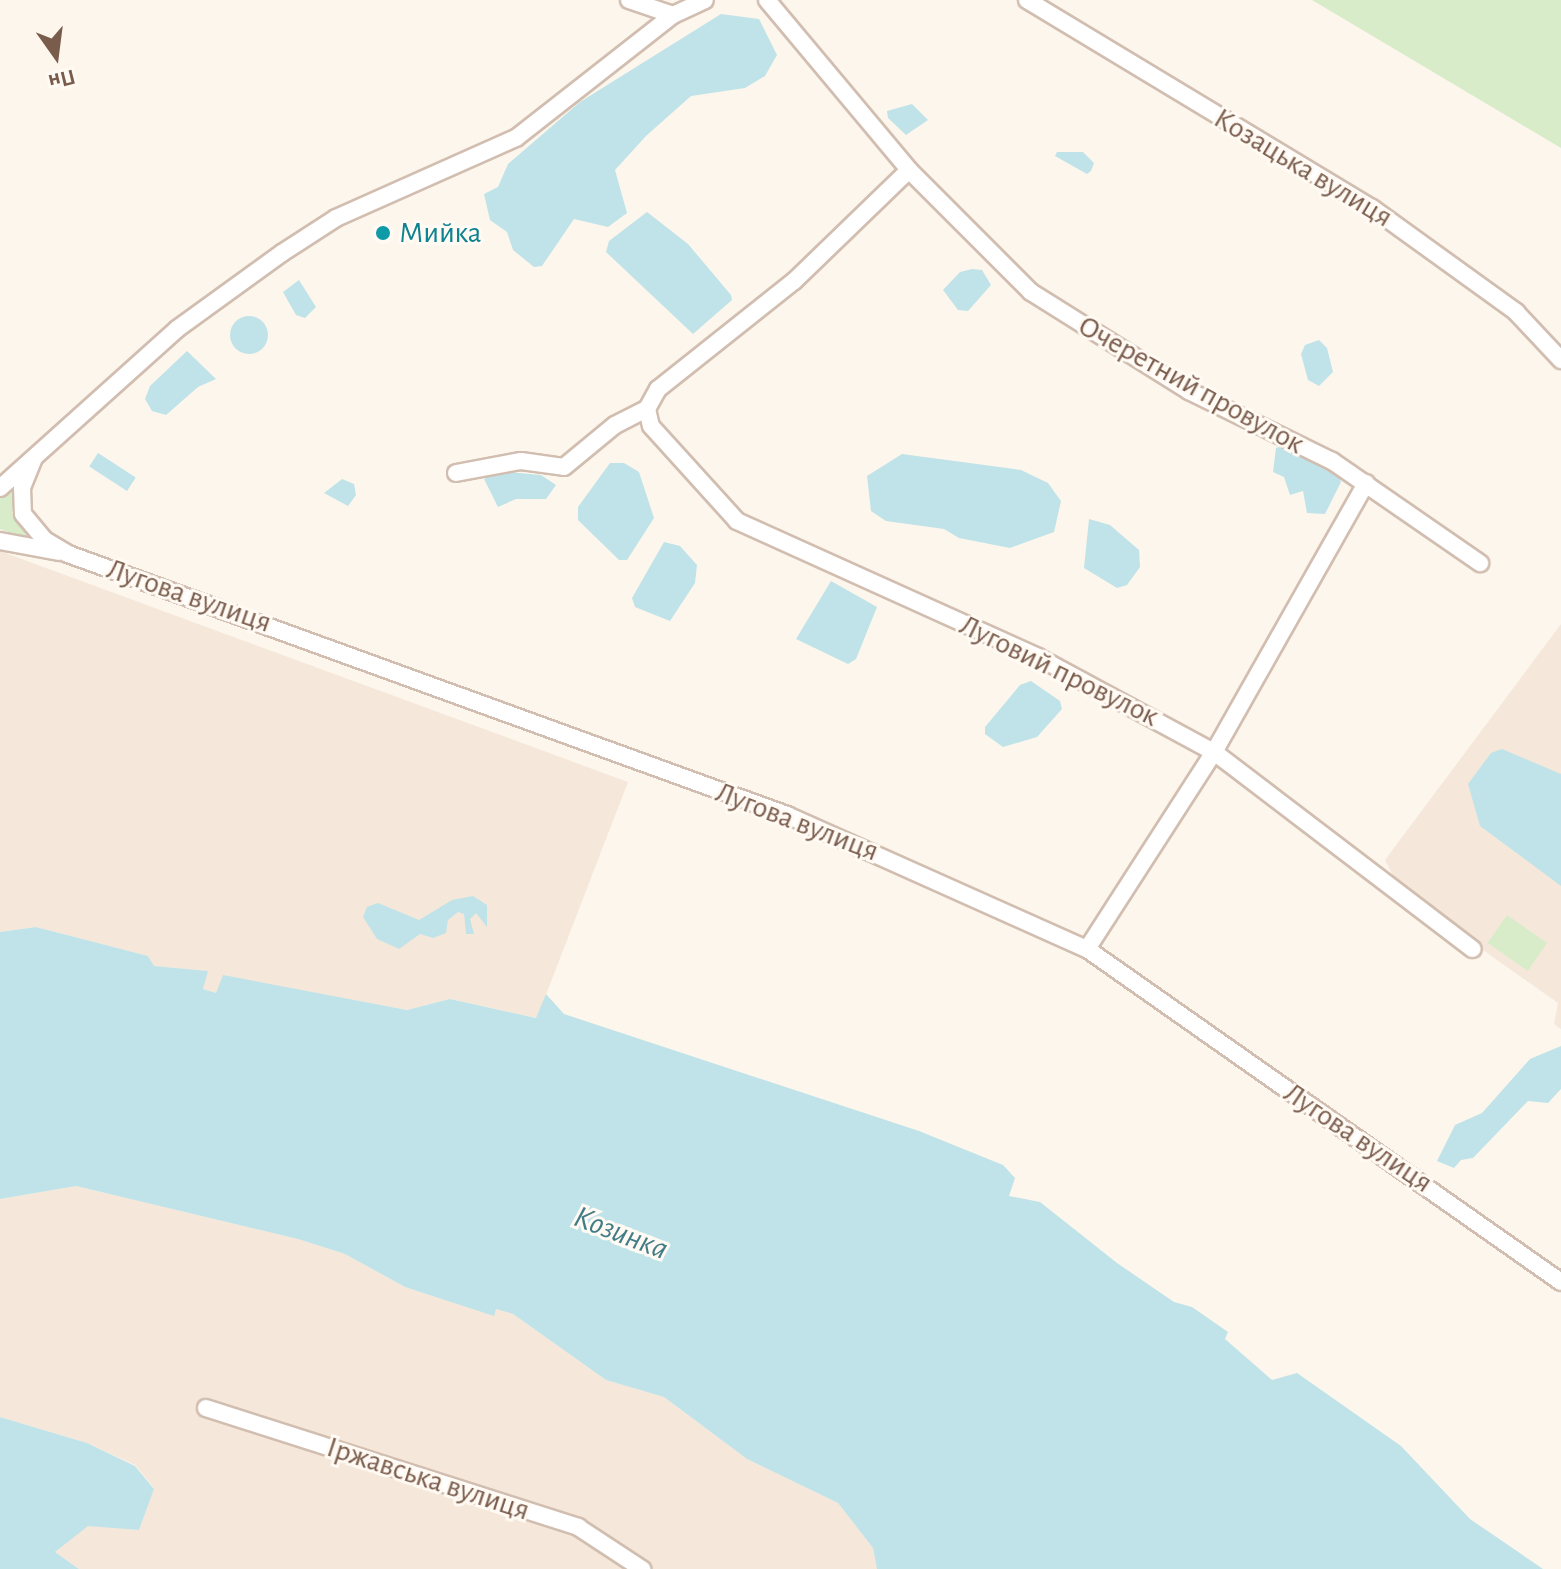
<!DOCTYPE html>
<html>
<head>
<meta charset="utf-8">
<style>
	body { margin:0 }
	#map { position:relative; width:1561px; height:1569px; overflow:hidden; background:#fdf6ec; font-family:"Alegreya Sans",sans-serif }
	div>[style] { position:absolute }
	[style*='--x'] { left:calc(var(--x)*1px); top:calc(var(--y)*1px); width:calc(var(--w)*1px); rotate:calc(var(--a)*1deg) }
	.residential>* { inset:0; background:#f5e8da }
	.green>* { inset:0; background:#d8ecc9; transform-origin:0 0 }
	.water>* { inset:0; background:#bfe3e8; transform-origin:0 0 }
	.round { border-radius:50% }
	.roads { filter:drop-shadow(2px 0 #d1beb0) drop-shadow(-2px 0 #d1beb0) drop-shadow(0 2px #d1beb0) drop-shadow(0 -2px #d1beb0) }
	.street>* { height:16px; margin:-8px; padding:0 8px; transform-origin:8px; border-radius:8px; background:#fff }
	.dots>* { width:22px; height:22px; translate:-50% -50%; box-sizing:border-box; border:4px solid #fffaf3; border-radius:50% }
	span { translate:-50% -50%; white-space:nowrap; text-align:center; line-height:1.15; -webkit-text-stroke:6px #fffaf3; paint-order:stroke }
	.street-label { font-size:30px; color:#7a5c4d }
	.culture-label { font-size:30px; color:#0d838f }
	.left { translate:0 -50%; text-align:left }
	.water-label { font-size:32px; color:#437c86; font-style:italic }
	.north { position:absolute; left:16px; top:16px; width:80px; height:80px; -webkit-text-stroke:6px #fffaf3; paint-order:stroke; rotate:166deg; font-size:22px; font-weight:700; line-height:32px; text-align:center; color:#7a5c4d }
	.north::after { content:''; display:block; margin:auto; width:28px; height:36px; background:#7a5c4d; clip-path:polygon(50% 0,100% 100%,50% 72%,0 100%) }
</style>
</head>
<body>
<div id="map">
	<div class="residential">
		<i style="clip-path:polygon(0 551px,628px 782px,537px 1018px,450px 999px,407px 1010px,223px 976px,216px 993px,203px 989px,207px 971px,153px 966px,148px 956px,36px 927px,0 932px)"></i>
		<i style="clip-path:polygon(1561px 624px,1561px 1029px,1554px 1024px,1558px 1003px,1402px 893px,1385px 860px)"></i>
		<i style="clip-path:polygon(76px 1186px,298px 1239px,345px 1254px,405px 1287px,494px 1315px,496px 1309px,513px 1314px,606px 1380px,664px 1397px,747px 1459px,838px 1503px,873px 1548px,877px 1569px,79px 1569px,55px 1552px,88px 1525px,139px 1530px,154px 1488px,135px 1465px,87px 1443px,0 1417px,0 1199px)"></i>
	</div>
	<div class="green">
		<i style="clip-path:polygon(1312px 0,1561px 0,1561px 148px)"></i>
		<i style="clip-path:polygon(14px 486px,12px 513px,29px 540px,0 529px,0 491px)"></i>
		<i style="left:1507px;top:915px;width:49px;height:34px;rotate:35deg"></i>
	</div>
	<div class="water">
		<i style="clip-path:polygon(721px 14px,759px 19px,777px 55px,765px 76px,745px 88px,691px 96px,646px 136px,615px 170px,627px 213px,608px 227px,574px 219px,542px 266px,534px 267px,513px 250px,507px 232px,490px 220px,484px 194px,498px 187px,508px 164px,580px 102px)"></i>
		<i style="clip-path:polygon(912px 104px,928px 120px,906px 135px,888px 118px,887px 111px)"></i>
		<i style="clip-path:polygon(1057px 152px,1083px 152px,1094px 163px,1091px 171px,1087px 174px,1055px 156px)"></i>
		<i style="clip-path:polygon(647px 212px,688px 244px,731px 295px,732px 300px,693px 334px,606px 252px,609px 241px)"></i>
		<i style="clip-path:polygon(972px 269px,982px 270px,991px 285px,968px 311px,958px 310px,943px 290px,960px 272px)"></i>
		<i style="clip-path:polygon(299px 280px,316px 307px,305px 318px,296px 315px,283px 292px)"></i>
		<i class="round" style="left:230px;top:316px;width:38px;height:38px"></i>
		<i style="clip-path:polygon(1319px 340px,1327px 348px,1333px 372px,1319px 386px,1308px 380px,1301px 354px,1305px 345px)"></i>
		<i style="clip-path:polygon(187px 351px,216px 379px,198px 387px,166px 415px,152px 411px,145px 399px,150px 386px)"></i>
		<i style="clip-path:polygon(1282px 446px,1339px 475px,1341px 482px,1325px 514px,1307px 513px,1303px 491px,1290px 495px,1284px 477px,1273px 472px,1276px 448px)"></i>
		<i style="left:98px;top:453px;width:45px;height:16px;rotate:33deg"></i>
		<i style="clip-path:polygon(902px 454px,1021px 470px,1048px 483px,1061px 501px,1054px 532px,1010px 548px,959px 538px,944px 529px,886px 521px,871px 511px,867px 476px)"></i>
		<i style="clip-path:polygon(610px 463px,624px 463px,639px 472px,654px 518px,627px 560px,619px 560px,578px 520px,578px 507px)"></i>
		<i style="clip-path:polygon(497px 471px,541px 475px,556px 485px,546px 499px,516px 499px,498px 507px,484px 479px)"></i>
		<i style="clip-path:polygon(342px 479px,354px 484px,356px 495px,348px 506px,324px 493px)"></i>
		<i style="clip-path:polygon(1089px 519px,1110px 525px,1139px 550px,1140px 567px,1127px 585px,1117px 588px,1084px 568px)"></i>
		<i style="clip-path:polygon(664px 542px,680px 546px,697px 565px,695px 583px,670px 621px,635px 607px,632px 598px)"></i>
		<i style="clip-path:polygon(831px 581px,877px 607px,856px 659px,848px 664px,796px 639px)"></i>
		<i style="clip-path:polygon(1031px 681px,1060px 701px,1062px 709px,1037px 737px,1003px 747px,985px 734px,985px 727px,1020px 685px)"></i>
		<i style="clip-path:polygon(1502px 749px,1561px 774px,1561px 886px,1480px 826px,1468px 784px,1491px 753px)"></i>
		<i style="clip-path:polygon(473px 896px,487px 905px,487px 927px,476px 913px,470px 919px,474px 934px,466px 934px,464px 914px,458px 912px,448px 920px,446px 933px,433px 938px,420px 934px,399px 949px,377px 939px,363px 917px,367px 907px,378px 903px,419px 920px,452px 900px)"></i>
		<i style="clip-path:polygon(36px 927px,148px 956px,154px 966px,208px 971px,203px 989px,216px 993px,223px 975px,407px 1010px,450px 999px,536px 1018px,546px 994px,564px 1014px,919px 1131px,1003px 1165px,1015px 1178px,1009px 1196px,1040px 1202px,1117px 1263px,1174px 1302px,1192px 1307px,1228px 1332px,1225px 1339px,1272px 1380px,1297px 1373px,1401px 1446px,1470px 1519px,1543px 1569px,877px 1569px,873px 1548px,838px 1503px,747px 1459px,664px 1397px,606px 1380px,513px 1314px,496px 1309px,494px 1316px,405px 1287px,345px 1254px,298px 1239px,76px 1186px,0 1199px,0 932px)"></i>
		<i style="clip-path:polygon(1561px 1046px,1561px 1089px,1548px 1103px,1528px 1101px,1473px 1158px,1461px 1160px,1454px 1168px,1437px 1161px,1455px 1125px,1482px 1113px,1530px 1059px)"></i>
		<i style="clip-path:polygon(0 1417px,87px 1443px,135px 1466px,154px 1489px,139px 1530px,88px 1526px,55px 1552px,79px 1569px,0 1569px)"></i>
	</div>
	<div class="roads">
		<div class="street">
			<i style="--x:629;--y:0;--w:46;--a:18.8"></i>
			<i style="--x:767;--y:0;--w:222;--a:50.1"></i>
			<i style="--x:909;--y:170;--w:173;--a:45"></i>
			<i style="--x:1031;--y:292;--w:186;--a:32.1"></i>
			<i style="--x:1189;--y:391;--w:159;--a:26.1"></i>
			<i style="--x:1332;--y:461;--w:180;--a:34.6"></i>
			<i style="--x:1027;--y:0;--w:403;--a:31.1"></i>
			<i style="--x:1372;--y:208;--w:178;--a:35.8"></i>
			<i style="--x:1516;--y:312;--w:66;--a:46.8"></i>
			<i style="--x:909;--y:170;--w:160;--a:136"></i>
			<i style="--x:794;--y:281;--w:174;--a:141.5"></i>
			<i style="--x:658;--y:389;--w:23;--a:119"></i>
			<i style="--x:647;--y:409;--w:17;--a:77"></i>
			<i style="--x:651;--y:426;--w:128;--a:47.8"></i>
			<i style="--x:737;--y:521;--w:330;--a:24.3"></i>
			<i style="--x:1038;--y:657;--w:200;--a:28.4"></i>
			<i style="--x:1214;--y:752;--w:325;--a:37.3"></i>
			<i style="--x:34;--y:458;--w:31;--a:112"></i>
			<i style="--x:22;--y:487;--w:27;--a:88"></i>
			<i style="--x:23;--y:514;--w:34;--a:50"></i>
			<i style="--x:45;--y:540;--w:27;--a:31"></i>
			<i style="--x:68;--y:554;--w:765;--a:19.95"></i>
			<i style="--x:787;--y:815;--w:329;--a:24.1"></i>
			<i style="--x:1087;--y:949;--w:579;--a:35.09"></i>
			<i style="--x:456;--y:473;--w:66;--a:-10.5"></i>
			<i style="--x:521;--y:461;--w:43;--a:7.9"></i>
			<i style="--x:564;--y:467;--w:66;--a:-39.5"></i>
			<i style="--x:615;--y:425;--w:36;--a:-27"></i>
			<i style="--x:0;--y:488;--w:238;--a:-41.9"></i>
			<i style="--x:177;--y:329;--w:130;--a:-35.9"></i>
			<i style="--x:282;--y:253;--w:64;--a:-32.9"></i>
			<i style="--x:336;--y:218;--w:197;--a:-24"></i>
			<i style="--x:516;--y:138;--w:199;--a:-38.1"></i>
			<i style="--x:673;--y:15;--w:35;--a:-25"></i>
			<i style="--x:0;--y:541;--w:60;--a:10.6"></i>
			<i style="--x:1087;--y:949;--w:234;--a:-57.2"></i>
			<i style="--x:1214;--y:752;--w:309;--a:-60.5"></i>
			<i style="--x:206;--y:1408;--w:391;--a:17.7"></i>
			<i style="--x:578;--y:1527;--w:77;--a:33.3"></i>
		</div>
	</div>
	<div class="dots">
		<i style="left:383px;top:233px;background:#0f9aa8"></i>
	</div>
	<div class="street-label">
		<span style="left:1303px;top:168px;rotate:31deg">Козацька вулиця</span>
		<span style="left:1191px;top:385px;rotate:29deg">Очеретний провулок</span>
		<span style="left:189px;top:596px;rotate:19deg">Лугова вулиця</span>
		<span style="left:1059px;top:671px;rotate:26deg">Луговий провулок</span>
		<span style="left:797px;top:822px;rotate:21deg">Лугова вулиця</span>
		<span style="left:1358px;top:1138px;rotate:34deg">Лугова вулиця</span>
		<span style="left:428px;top:1479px;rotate:18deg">Іржавська вулиця</span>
	</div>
	<div class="culture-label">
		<span class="left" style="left:399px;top:233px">Мийка</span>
	</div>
	<div class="water-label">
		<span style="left:621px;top:1233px;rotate:21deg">Козинка</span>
	</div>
	<div class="north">Пн</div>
</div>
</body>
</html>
